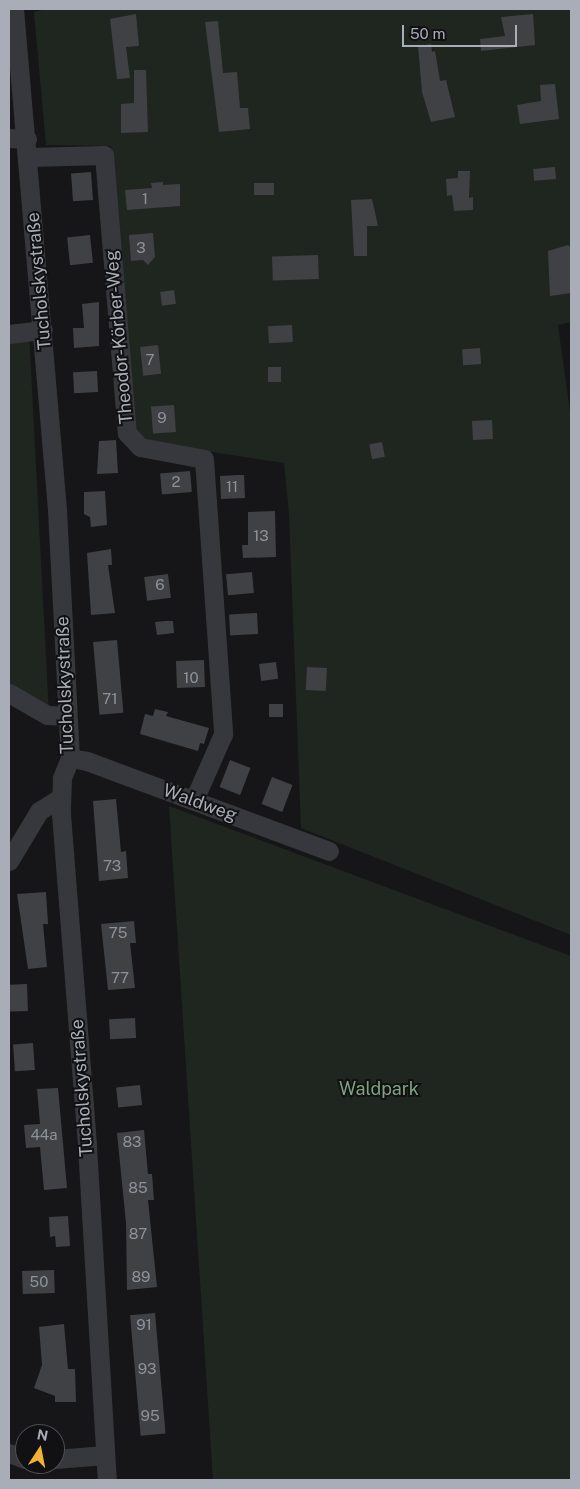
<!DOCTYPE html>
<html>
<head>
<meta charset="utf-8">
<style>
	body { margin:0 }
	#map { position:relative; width:580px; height:1489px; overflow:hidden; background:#161618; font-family:"Public Sans",sans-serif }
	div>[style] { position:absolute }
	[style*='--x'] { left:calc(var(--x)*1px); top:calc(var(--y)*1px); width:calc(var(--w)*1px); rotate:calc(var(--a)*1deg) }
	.green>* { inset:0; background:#1e261f }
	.building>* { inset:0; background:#404145; transform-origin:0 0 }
	.street>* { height:19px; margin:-9.5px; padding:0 9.5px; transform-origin:9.5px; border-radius:9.5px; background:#37383d }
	span { translate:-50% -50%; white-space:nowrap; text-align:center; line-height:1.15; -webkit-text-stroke:4px #111113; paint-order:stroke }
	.number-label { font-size:15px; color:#8e929b }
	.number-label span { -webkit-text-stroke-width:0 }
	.street-label { font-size:18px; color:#a8adb8 }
	.park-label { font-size:18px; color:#7fa381 }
	.frame { position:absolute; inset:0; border:10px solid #a8adb8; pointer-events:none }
	.north { position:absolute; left:15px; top:1424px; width:50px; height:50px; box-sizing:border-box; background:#111113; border:1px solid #4d4f55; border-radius:50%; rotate:11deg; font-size:14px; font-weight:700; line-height:20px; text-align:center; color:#a8adb8 }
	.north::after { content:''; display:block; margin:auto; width:18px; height:22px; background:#f2b134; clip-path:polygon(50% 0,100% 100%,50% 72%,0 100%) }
	.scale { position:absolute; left:402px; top:25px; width:115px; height:22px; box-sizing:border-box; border:2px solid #a8adb8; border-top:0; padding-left:6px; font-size:15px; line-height:18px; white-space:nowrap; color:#a8adb8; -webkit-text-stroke:4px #111113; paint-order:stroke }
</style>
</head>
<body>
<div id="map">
	<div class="green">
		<i style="clip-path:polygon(47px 9px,571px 9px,571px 322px,558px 325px,571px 419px,571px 935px,301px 828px,289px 514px,284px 463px,146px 442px,134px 430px,111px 146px,46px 145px,34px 12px)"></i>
		<i style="clip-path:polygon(29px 332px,49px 715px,9px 692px,9px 334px)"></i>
		<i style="clip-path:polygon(169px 806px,571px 956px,571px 1480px,213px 1480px)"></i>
	</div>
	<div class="building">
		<i style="clip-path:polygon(136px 14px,139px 46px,126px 47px,130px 78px,117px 79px,110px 19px)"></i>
		<i style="clip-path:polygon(533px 14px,535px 45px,481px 51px,480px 39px,505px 36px,501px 17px)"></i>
		<i style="clip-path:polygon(218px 21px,223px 73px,237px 72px,240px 108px,248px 108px,250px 129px,219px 132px,205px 22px)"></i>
		<i style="clip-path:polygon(431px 44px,432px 52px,435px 51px,440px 81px,446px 80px,455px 117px,431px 122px,422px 92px,418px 46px)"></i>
		<i style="clip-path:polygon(134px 70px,146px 70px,148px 132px,121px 133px,121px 104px,134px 103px)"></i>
		<i style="clip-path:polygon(555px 84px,559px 119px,520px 124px,517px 105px,541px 101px,540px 85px)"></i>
		<i style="left:555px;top:167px;width:12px;height:22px;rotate:85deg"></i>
		<i style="clip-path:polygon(458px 171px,470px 171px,469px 198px,473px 197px,473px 210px,454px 211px,452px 195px,447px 196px,446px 179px,458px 178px)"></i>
		<i style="left:91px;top:172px;width:28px;height:20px;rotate:86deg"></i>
		<i style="clip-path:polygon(163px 182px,163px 185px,180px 184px,180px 206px,127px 210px,125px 190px,152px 188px,151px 183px)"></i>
		<i style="left:274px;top:183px;width:12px;height:20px;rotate:90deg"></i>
		<i style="clip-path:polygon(372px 199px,378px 226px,367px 226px,367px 256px,354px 256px,351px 200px)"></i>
		<i style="clip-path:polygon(153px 233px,155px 257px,148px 265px,143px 260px,131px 261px,129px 235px)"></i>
		<i style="left:90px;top:235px;width:28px;height:23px;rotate:84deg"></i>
		<i style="clip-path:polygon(568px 245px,571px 248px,571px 293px,550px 296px,548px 251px)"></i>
		<i style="left:318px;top:255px;width:24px;height:46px;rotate:88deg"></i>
		<i style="left:174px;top:290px;width:14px;height:14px;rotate:82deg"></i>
		<i style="clip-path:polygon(99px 302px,99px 346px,74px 348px,73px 328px,84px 328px,82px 304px)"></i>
		<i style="left:292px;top:325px;width:17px;height:24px;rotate:87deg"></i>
		<i style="left:158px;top:345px;width:29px;height:18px;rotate:84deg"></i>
		<i style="left:480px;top:348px;width:16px;height:18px;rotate:86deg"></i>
		<i style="left:268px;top:367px;width:13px;height:15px"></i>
		<i style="left:97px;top:371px;width:21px;height:24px;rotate:87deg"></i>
		<i style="left:174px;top:405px;width:27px;height:23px;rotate:86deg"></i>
		<i style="left:492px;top:420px;width:19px;height:20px;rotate:87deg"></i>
		<i style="clip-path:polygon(116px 440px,118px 473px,97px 474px,99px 441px)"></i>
		<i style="left:382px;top:442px;width:15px;height:13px;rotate:79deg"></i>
		<i style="left:190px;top:471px;width:21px;height:30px;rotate:85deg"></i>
		<i style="clip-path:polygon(238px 475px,244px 475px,245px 498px,221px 499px,220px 476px)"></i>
		<i style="clip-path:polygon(105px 491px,107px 525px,91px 527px,90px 517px,84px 514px,84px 492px)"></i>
		<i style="clip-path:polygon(275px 511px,276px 557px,243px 558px,242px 545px,248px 545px,248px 512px)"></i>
		<i style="clip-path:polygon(111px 549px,112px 565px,108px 565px,115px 613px,91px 615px,87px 553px)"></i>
		<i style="left:252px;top:572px;width:21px;height:26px;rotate:85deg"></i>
		<i style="left:168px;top:574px;width:24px;height:24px;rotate:83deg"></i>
		<i style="left:257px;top:613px;width:21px;height:28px;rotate:87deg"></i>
		<i style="clip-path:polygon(166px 621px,173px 621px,174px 633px,157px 635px,155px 622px)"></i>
		<i style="left:117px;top:640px;width:73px;height:24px;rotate:85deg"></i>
		<i style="left:204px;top:660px;width:27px;height:28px;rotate:88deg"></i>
		<i style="left:276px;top:662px;width:17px;height:17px;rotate:83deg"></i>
		<i style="left:307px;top:667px;width:20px;height:23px;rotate:3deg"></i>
		<i style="left:269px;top:704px;width:14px;height:13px"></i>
		<i style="clip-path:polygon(155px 709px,168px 712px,166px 716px,209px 728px,204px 744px,200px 743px,198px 751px,140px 734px,145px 714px,153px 716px)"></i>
		<i style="left:230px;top:760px;width:22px;height:29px;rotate:21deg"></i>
		<i style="left:272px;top:777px;width:22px;height:29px;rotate:21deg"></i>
		<i style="clip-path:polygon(116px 799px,121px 852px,126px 851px,128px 878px,99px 881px,93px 801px)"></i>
		<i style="clip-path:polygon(46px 892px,48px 924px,43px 924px,47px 967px,28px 969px,17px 894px)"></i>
		<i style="clip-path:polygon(134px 921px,136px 943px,130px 943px,135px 988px,108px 990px,101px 924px)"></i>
		<i style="left:27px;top:984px;width:27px;height:18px;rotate:88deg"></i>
		<i style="left:135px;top:1018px;width:20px;height:26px;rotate:87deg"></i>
		<i style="left:33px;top:1043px;width:27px;height:20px;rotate:86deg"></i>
		<i style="left:140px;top:1085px;width:20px;height:24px;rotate:84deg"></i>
		<i style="clip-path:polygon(58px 1088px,67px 1188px,44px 1190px,40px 1147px,26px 1148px,24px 1125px,40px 1124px,37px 1089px)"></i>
		<i style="clip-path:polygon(144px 1130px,148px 1174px,152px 1174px,154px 1200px,148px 1200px,157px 1287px,127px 1290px,126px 1223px,117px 1133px)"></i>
		<i style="clip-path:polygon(68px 1216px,70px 1246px,56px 1247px,55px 1236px,50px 1237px,49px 1217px)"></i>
		<i style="left:54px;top:1270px;width:23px;height:32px;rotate:88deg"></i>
		<i style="left:155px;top:1313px;width:121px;height:25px;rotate:85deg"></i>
		<i style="clip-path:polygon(64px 1324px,68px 1369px,75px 1369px,76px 1402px,55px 1402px,55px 1396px,34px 1388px,42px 1365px,39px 1327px)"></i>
	</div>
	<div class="street">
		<i style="--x:14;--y:9;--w:503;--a:85.09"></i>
		<i style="--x:57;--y:510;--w:248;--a:87"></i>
		<i style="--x:70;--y:758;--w:22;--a:112"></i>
		<i style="--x:62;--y:778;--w:36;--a:92"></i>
		<i style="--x:61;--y:814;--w:333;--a:85.5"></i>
		<i style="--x:87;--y:1146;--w:335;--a:86.6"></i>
		<i style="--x:9;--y:138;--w:18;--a:3"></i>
		<i style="--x:29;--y:157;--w:75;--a:-1.5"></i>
		<i style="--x:104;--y:155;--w:279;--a:85.3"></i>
		<i style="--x:127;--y:433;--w:19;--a:47"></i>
		<i style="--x:140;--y:447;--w:65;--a:10.6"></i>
		<i style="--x:204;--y:459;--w:276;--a:86"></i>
		<i style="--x:223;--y:734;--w:72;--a:113.7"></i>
		<i style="--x:9;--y:334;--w:34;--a:-7"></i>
		<i style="--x:9;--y:693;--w:44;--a:30.1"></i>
		<i style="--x:47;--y:715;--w:20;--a:3"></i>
		<i style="--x:70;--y:758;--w:17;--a:10"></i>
		<i style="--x:87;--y:761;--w:258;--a:20.4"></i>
		<i style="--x:9;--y:861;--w:58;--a:-59"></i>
		<i style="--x:39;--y:811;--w:25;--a:-32"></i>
		<i style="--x:9;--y:1453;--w:17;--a:21"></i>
		<i style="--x:55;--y:1459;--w:50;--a:-4.6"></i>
	</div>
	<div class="number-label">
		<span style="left:145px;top:199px">1</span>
		<span style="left:141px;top:248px">3</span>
		<span style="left:150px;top:360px">7</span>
		<span style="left:162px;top:418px">9</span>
		<span style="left:176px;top:482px">2</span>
		<span style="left:232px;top:487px">11</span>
		<span style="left:261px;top:536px">13</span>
		<span style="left:160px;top:585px">6</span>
		<span style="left:191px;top:678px">10</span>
		<span style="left:110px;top:699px">71</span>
		<span style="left:112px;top:866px">73</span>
		<span style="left:118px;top:933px">75</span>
		<span style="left:120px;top:978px">77</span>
		<span style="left:44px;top:1135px">44a</span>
		<span style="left:132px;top:1142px">83</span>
		<span style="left:138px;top:1188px">85</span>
		<span style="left:138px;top:1234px">87</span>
		<span style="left:141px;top:1277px">89</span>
		<span style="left:39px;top:1282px">50</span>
		<span style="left:144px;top:1325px">91</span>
		<span style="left:147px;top:1369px">93</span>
		<span style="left:150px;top:1416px">95</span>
	</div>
	<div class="street-label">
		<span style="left:39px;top:281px;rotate:-95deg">Tucholskystraße</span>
		<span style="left:119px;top:337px;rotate:-95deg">Theodor-Körber-Weg</span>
		<span style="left:65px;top:685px;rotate:-92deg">Tucholskystraße</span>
		<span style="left:200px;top:803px;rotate:20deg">Waldweg</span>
		<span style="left:82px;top:1088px;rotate:-94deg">Tucholskystraße</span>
	</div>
	<div class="park-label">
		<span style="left:379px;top:1089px">Waldpark</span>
	</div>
	<div class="frame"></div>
	<div class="north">N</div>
	<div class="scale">50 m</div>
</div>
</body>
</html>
